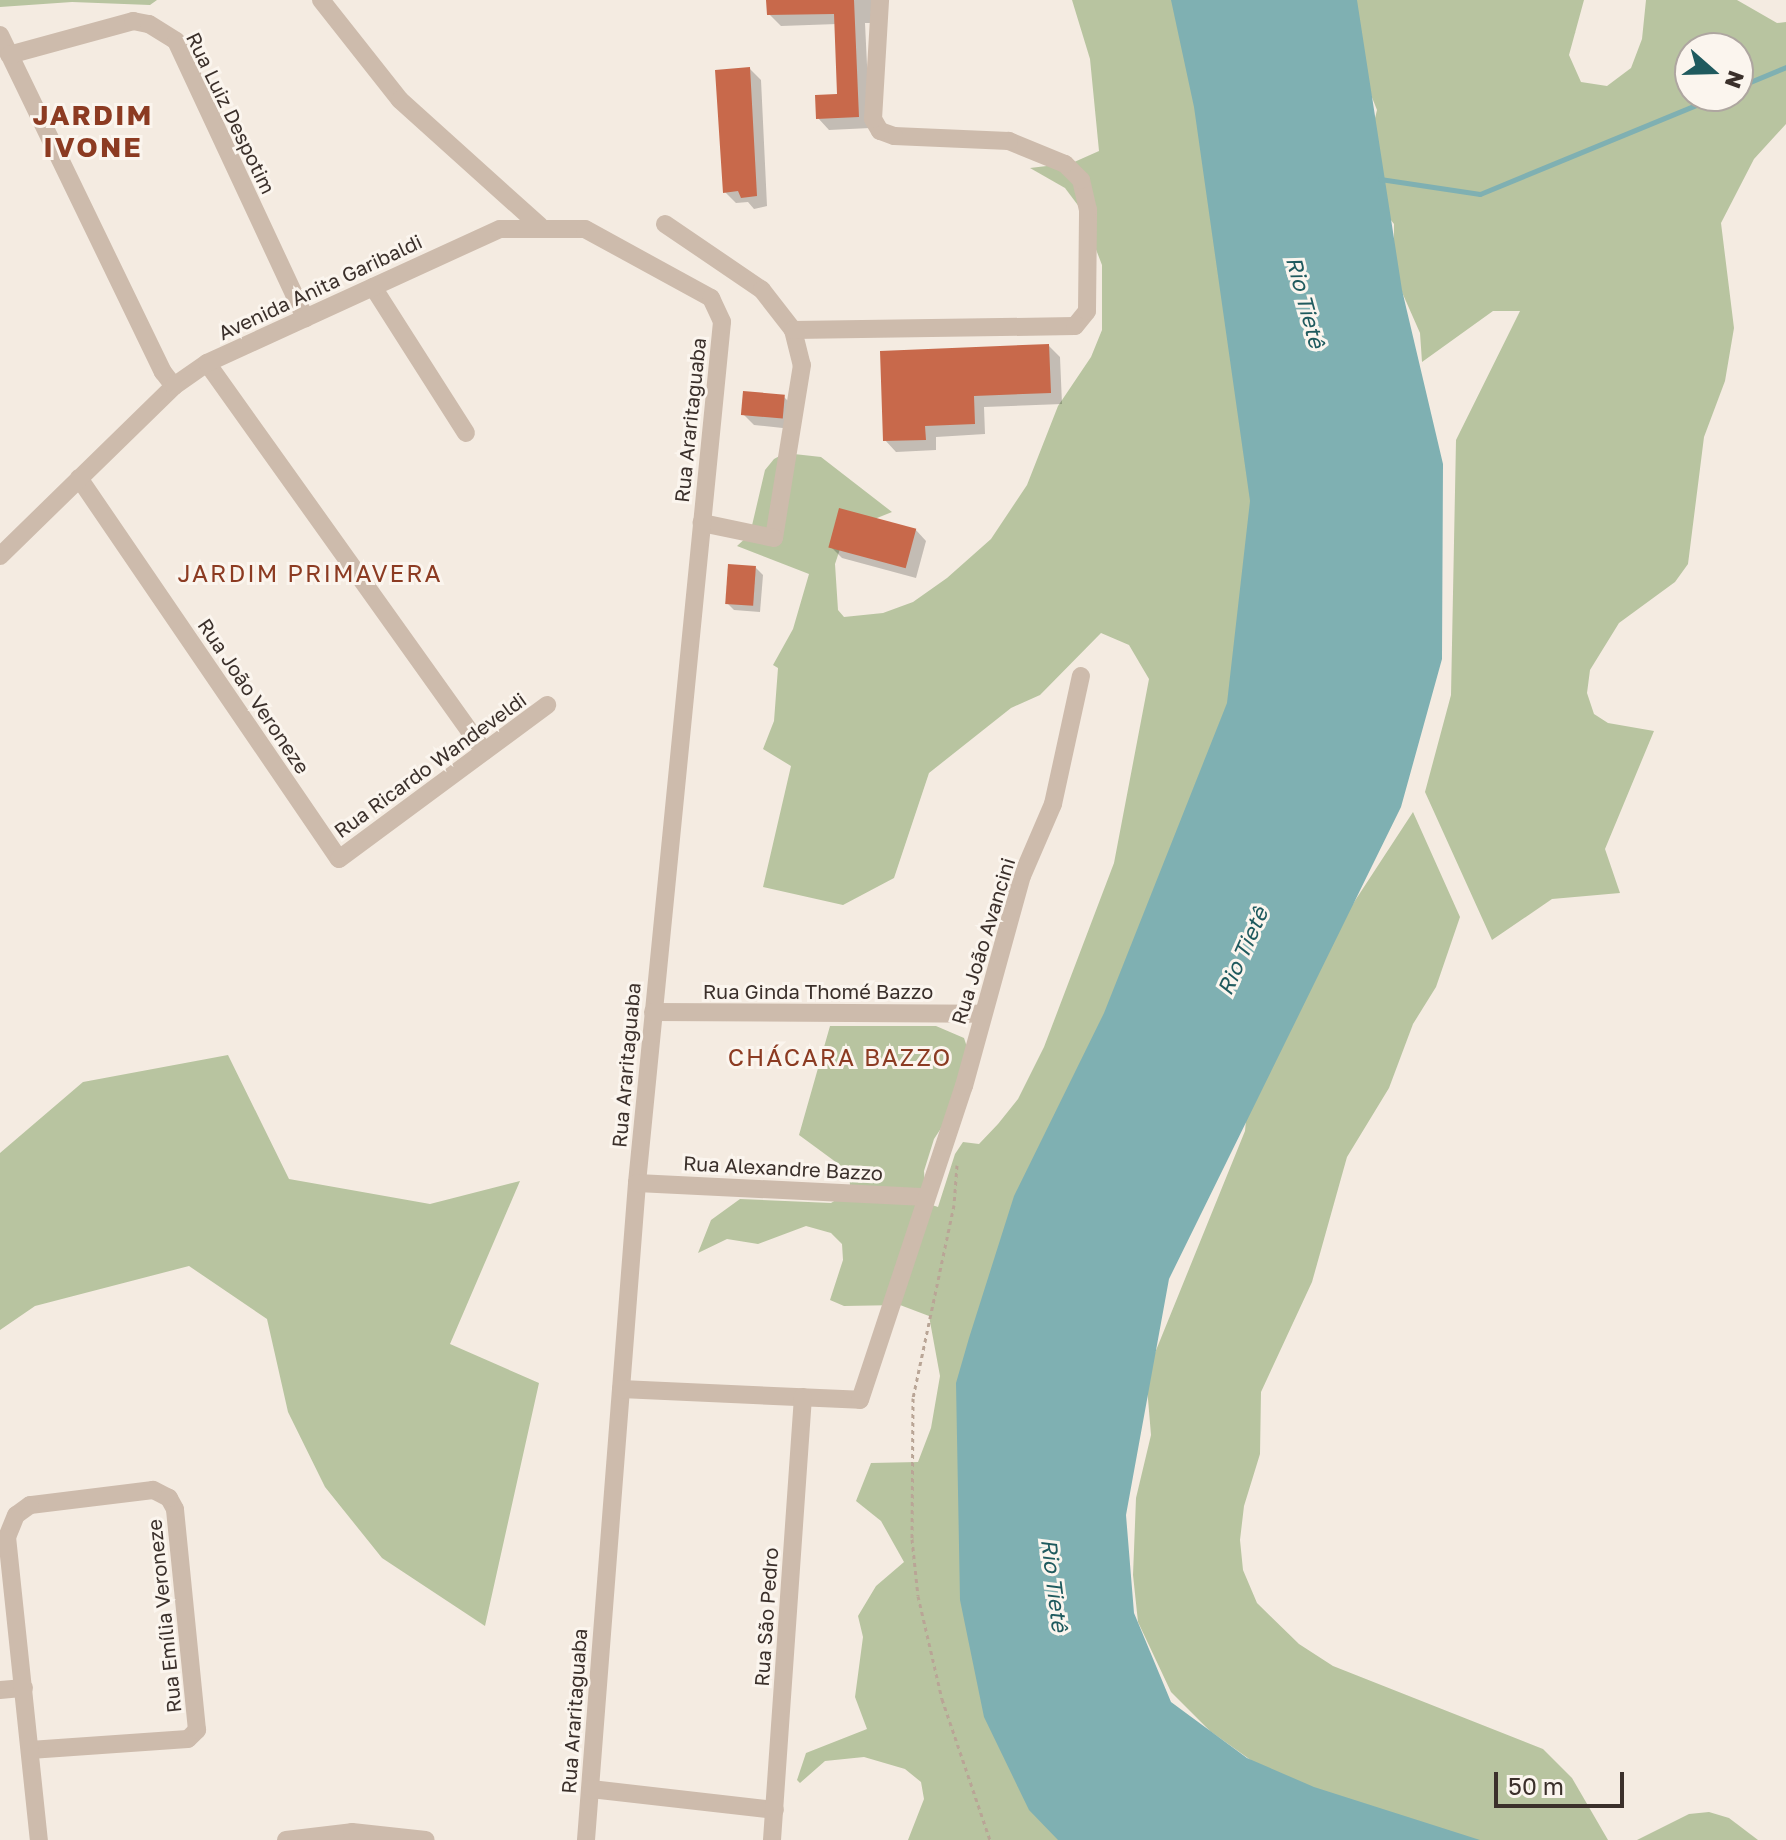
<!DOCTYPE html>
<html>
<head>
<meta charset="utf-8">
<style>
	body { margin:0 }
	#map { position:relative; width:1786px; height:1840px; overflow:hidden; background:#f4ebe1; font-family:"Golos Text",sans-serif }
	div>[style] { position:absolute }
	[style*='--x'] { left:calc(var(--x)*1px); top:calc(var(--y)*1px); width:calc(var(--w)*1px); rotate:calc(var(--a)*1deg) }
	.green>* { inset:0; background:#b8c4a0 }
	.water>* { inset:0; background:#7fb0b2 }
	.shadow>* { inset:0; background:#0003 }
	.stream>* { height:5px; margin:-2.5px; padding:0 2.5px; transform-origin:2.5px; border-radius:2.5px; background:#7fb0b2 }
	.building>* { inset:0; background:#c8694b; transform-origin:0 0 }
	.path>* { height:3px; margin-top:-1.5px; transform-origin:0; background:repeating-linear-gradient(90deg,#b9a596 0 4px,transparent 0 8px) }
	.minor>* { height:18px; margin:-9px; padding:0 9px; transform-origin:9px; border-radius:9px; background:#cdbbac }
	span { translate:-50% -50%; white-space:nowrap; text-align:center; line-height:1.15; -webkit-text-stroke:6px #fbf5ee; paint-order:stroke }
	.street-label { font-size:20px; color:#3b302b }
	.water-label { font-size:22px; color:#1f5a5e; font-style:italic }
	.quarter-label { font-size:24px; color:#8c3b22; letter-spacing:2px }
	.district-label { font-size:28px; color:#8c3b22; font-weight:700; letter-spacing:2px }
	.north { position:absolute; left:1674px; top:32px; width:80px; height:80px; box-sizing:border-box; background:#fbf5ee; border:2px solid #aea6a0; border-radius:50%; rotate:110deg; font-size:22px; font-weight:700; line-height:32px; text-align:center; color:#3b302b }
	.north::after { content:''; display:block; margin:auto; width:28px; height:36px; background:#1f5a5e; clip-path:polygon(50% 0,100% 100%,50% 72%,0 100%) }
	.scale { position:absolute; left:1494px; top:1772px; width:130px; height:36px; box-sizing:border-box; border:4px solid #3b302b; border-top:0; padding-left:10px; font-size:24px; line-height:28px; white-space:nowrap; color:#3b302b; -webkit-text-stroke:6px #fbf5ee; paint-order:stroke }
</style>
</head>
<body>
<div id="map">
	<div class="green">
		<i style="clip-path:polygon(0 0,157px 0,150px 5px,72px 2px,0 7px)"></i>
		<i style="clip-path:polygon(1072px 0,1192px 0,1294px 573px,1162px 960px,1104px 1840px,908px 1840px,924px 1799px,921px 1782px,905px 1769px,864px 1757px,825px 1761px,800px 1783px,797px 1780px,806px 1753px,867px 1729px,855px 1697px,863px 1637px,858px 1616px,876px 1586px,904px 1562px,881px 1521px,856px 1501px,871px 1463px,918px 1462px,931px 1428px,940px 1376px,929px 1316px,900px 1305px,844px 1306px,830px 1300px,843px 1260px,842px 1244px,831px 1233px,806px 1226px,758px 1244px,727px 1239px,698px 1253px,711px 1220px,740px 1199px,831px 1203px,851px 1191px,848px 1171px,799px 1135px,830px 1026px,936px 1026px,964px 1038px,969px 1053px,953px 1110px,934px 1139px,924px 1171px,926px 1203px,938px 1207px,955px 1154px,963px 1142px,979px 1144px,998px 1124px,1018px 1099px,1044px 1047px,1114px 863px,1149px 679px,1129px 645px,1101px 633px,1040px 695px,1011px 708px,929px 773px,894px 878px,843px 905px,763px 887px,791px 766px,763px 749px,774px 721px,778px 668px,773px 665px,793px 629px,809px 574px,737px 546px,750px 534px,765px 470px,774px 459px,785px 453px,821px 457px,892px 512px,857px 526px,841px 546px,835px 564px,838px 610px,844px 617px,883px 613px,913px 602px,947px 578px,991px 539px,1027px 485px,1058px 406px,1091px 357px,1102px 330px,1102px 265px,1080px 208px,1065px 188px,1030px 168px,1072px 163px,1099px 151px,1090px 59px)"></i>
		<i style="clip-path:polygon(evenodd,1343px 0,1584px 0,1569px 55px,1581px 82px,1607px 86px,1631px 68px,1642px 39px,1646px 0,1737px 0,1777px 23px,1786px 22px,1786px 124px,1754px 159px,1721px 223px,1734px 328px,1725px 381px,1704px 437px,1688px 564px,1675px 582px,1619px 623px,1590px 670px,1587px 693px,1594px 714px,1608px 723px,1654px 731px,1605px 849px,1620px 893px,1552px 899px,1492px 940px,1425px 792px,1451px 695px,1456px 440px,1520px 311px,1493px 311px,1422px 362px,1420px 333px,1394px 274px,1394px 224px,1360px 180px,1377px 110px,1342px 22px,1343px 0,1690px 48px,1738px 48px,1738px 96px,1690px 96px,1690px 48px)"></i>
		<i style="clip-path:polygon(1413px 812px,1460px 917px,1436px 987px,1413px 1024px,1389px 1088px,1347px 1157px,1312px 1282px,1261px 1392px,1260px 1454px,1244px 1506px,1240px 1540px,1243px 1570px,1257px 1603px,1299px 1644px,1333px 1666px,1543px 1749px,1572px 1778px,1608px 1840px,1455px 1840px,1324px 1799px,1252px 1761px,1210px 1731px,1171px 1692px,1138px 1622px,1133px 1575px,1136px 1498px,1151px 1435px,1146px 1375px,1245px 1131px,1247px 1110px,1326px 945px)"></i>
		<i style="clip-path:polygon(228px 1055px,289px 1179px,430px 1204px,520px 1181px,450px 1344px,539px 1383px,485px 1626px,382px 1558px,325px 1487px,288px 1412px,267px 1319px,189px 1266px,35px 1306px,0 1330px,0 1153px,83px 1082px)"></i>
		<i style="clip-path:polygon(1709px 1812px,1729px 1818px,1758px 1840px,1637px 1840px,1689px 1814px)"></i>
	</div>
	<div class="water">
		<i style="clip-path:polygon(1171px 0,1357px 0,1402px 290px,1443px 464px,1442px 659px,1401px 807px,1169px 1279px,1126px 1515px,1134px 1613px,1171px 1702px,1247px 1758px,1314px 1787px,1480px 1840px,1058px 1840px,1029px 1810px,984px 1717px,960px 1600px,956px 1383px,969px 1338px,1014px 1196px,1104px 1013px,1227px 703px,1250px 501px,1194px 107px)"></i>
	</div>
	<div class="shadow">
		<i style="clip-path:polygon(768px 0,878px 0,878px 23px,865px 23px,870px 128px,829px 130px,818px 118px,839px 96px,837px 24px,781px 26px,769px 14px)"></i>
		<i style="clip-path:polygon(750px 69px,761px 80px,767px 206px,754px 209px,748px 202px,736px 203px,725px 192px)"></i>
		<i style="clip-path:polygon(1049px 346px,1060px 357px,1062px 404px,984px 407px,985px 434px,936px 437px,936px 450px,896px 452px,885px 440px)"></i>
		<i style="clip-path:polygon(784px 397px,795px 408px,792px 429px,754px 425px,743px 414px)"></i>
		<i style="clip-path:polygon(915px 529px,926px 541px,916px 578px,842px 558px,831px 547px)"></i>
		<i style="clip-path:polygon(755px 567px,763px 575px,760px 612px,734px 610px,727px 603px)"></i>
	</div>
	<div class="stream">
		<i style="--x:1738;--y:87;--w:52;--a:-22.6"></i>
		<i style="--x:1380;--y:179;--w:101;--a:8.5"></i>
		<i style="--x:1480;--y:194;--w:257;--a:-22.4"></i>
	</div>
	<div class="building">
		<i style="clip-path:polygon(766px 0,854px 0,859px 117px,816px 119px,815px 95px,837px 94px,834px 14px,767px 15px)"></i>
		<i style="clip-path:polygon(750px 67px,757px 196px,741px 198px,738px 191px,723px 193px,715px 70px)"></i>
		<i style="clip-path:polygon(1049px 344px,1051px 393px,974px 396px,975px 424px,925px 426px,926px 440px,883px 441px,880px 351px)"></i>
		<i style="left:743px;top:391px;width:42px;height:24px;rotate:5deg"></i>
		<i style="left:839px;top:508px;width:80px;height:41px;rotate:15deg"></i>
		<i style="left:728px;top:564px;width:28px;height:40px;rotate:4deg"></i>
	</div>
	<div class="path">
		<i style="--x:957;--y:1165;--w:40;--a:94.3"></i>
		<i style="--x:954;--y:1205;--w:197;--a:102"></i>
		<i style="--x:913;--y:1398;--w:141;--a:90.4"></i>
		<i style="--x:912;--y:1539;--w:57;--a:84"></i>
		<i style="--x:918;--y:1596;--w:106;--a:76.9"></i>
		<i style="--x:942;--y:1699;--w:149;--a:71.2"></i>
	</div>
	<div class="minor">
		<i style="--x:321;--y:0;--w:127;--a:51.7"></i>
		<i style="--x:400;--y:100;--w:188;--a:42"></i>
		<i style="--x:0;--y:35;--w:374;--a:64.2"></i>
		<i style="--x:163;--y:372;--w:18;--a:52"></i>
		<i style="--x:9;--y:55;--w:129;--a:-15.3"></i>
		<i style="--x:133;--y:21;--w:16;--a:11"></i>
		<i style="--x:149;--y:24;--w:32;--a:32"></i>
		<i style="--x:176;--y:41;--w:306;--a:65"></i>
		<i style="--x:665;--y:224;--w:117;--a:34.2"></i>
		<i style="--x:762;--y:290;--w:51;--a:52.2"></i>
		<i style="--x:793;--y:330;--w:36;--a:76"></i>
		<i style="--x:802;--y:365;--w:175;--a:99.2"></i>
		<i style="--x:774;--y:538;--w:74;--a:-168.2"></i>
		<i style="--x:373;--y:287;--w:173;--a:57.5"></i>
		<i style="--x:793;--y:330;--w:282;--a:-0.8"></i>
		<i style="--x:1075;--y:326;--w:19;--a:-51"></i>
		<i style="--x:1087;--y:311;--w:101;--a:-89.4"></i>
		<i style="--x:1088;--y:210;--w:31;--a:-103"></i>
		<i style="--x:1081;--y:180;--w:23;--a:-135"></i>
		<i style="--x:1065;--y:164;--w:61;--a:-157.7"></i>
		<i style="--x:1009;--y:141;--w:115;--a:-177.5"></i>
		<i style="--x:894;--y:136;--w:15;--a:-160"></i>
		<i style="--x:880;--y:131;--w:14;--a:-120"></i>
		<i style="--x:873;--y:119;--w:119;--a:-86.6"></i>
		<i style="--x:207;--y:363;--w:477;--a:54.5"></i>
		<i style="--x:79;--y:478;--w:461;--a:55.7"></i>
		<i style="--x:339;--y:859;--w:259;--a:-36.5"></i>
		<i style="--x:0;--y:556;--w:243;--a:-44.3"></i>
		<i style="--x:174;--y:386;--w:40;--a:-34.9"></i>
		<i style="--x:207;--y:363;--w:322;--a:-24.6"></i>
		<i style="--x:500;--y:229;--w:85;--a:0"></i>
		<i style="--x:585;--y:229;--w:144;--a:28.7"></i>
		<i style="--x:711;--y:298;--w:26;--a:65"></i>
		<i style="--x:722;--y:322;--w:865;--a:95.64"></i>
		<i style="--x:637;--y:1183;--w:659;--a:94.44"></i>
		<i style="--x:653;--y:1012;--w:329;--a:0.3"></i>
		<i style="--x:637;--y:1183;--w:289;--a:2.8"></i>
		<i style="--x:621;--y:1389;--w:239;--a:2.6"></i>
		<i style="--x:860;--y:1400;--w:331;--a:-71.7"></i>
		<i style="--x:964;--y:1086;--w:218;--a:-74.6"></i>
		<i style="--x:1022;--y:876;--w:78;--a:-66.7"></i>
		<i style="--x:1053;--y:804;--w:131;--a:-77.7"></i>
		<i style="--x:0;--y:1690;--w:24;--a:-5"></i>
		<i style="--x:30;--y:1750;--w:158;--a:-4"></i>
		<i style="--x:188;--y:1739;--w:13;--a:-45"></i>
		<i style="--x:197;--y:1730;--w:222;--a:-95.7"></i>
		<i style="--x:175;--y:1509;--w:13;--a:-119"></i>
		<i style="--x:169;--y:1498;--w:18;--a:-153"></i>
		<i style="--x:153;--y:1490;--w:124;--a:173"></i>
		<i style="--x:30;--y:1505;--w:17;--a:144"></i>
		<i style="--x:16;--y:1515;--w:24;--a:112"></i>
		<i style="--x:7;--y:1537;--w:305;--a:84"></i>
		<i style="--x:591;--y:1789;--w:185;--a:6.5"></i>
		<i style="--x:286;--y:1840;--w:66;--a:-6.9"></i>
		<i style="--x:352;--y:1832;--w:74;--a:6.2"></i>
		<i style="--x:772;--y:1840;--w:444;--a:-86"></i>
	</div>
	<div class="street-label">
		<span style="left:231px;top:113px;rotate:64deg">Rua Luiz Despotim</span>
		<span style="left:320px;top:287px;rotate:-25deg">Avenida Anita Garibaldi</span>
		<span style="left:690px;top:420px;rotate:-84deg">Rua Araritaguaba</span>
		<span style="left:254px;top:696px;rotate:56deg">Rua João Veroneze</span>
		<span style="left:430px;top:765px;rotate:-36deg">Rua Ricardo Wandeveldi</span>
		<span style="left:983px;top:941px;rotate:-73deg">Rua João Avancini</span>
		<span style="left:818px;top:991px">Rua Ginda Thomé Bazzo</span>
		<span style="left:626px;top:1065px;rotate:-85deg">Rua Araritaguaba</span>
		<span style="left:783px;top:1168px;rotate:3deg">Rua Alexandre Bazzo</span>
		<span style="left:164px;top:1616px;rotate:-96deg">Rua Emília Veroneze</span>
		<span style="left:766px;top:1617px;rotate:-86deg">Rua São Pedro</span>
		<span style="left:574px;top:1711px;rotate:-86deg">Rua Araritaguaba</span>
	</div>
	<div class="water-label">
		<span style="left:1306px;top:302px;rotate:75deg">Rio Tietê</span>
		<span style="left:1242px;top:951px;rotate:-66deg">Rio Tietê</span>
		<span style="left:1055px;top:1585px;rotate:83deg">Rio Tietê</span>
	</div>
	<div class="quarter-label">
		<span style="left:310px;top:573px">JARDIM PRIMAVERA</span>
		<span style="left:840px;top:1057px">CHÁCARA BAZZO</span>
	</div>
	<div class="district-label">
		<span style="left:93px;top:131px">JARDIM<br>IVONE</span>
	</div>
	<div class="north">N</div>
	<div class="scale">50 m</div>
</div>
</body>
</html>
